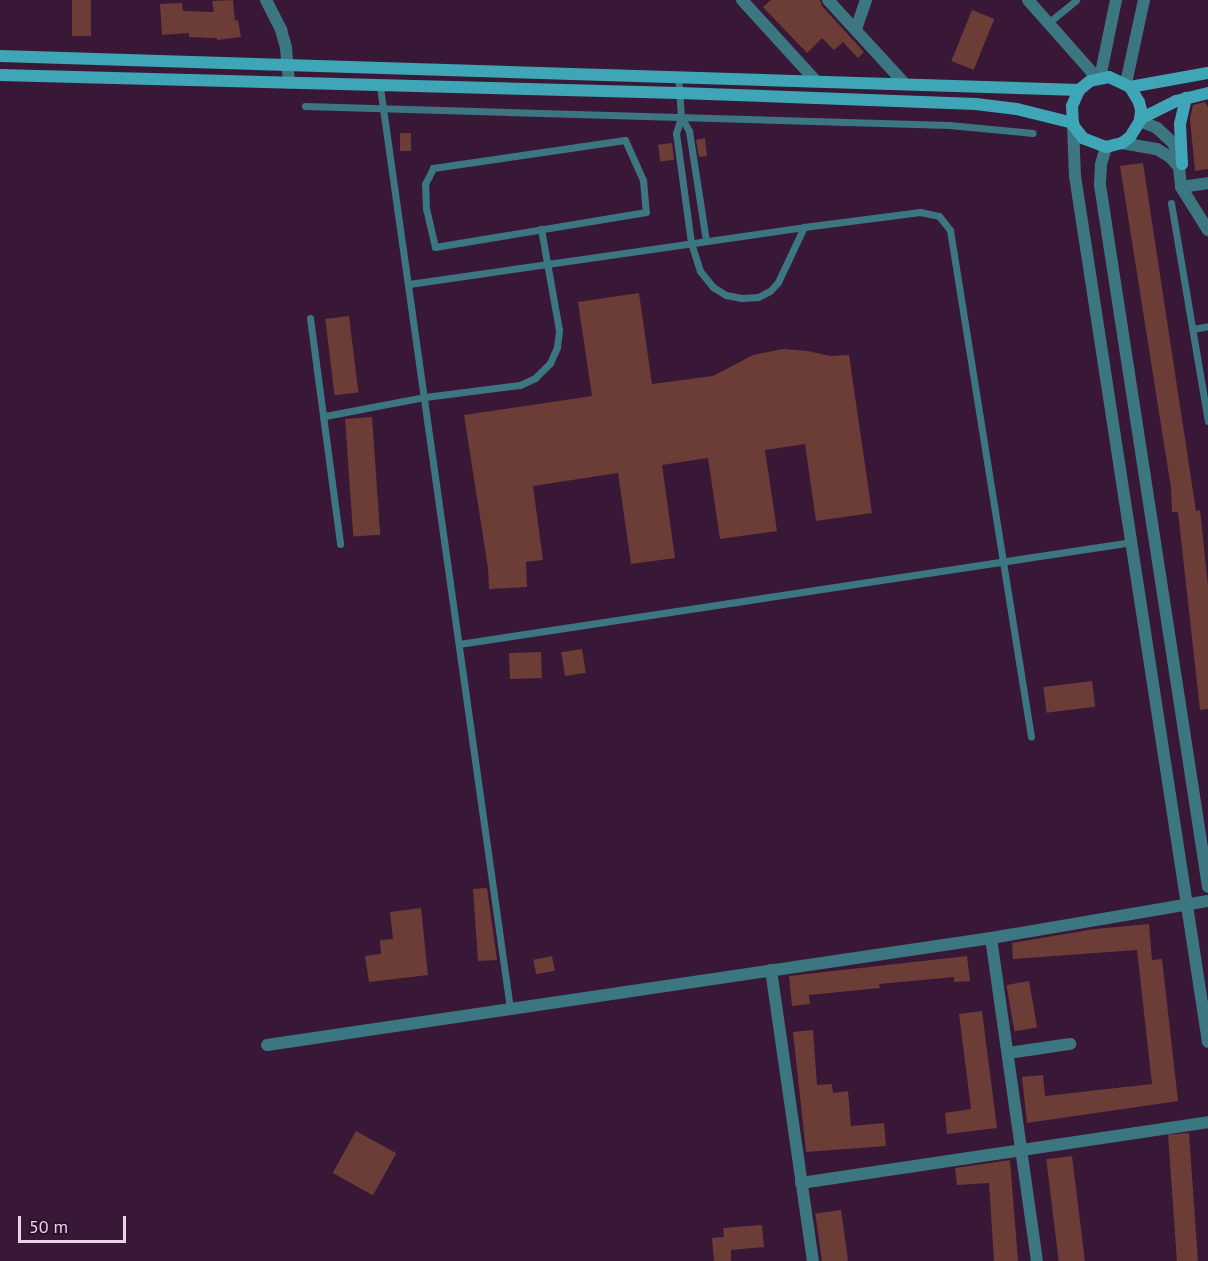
<!DOCTYPE html>
<html>
<head>
<meta charset="utf-8">
<style>
	body { margin:0 }
	#map { position:relative; width:1208px; height:1261px; overflow:hidden; background:#381836; font-family:"PT Sans",sans-serif }
	div>[style] { position:absolute }
	[style*='--x'] { left:calc(var(--x)*1px); top:calc(var(--y)*1px); width:calc(var(--w)*1px); rotate:calc(var(--a)*1deg) }
	.building>* { inset:0; background:#6c3d36; transform-origin:0 0 }
	.service>* { height:7px; margin:-3.5px; padding:0 3.5px; transform-origin:3.5px; border-radius:3.5px; background:#3c7781 }
	.minor>* { height:12px; margin:-6px; padding:0 6px; transform-origin:6px; border-radius:6px; background:#3c7781 }
	.tertiary>* { height:12px; margin:-6px; padding:0 6px; transform-origin:6px; border-radius:6px; background:#3c7781 }
	.secondary>* { height:12px; margin:-6px; padding:0 6px; transform-origin:6px; border-radius:6px; background:#3ea6b6 }
	span { translate:-50% -50%; white-space:nowrap; text-align:center; line-height:1.15; -webkit-text-stroke:6px #2d0f2c; paint-order:stroke }
	.scale { position:absolute; left:18px; top:1216px; width:108px; height:27px; box-sizing:border-box; border:3px solid #e8d3e6; border-top:0; padding-left:8px; font-size:18px; line-height:21px; white-space:nowrap; color:#e8d3e6; -webkit-text-stroke:4px #2d0f2c; paint-order:stroke }
</style>
</head>
<body>
<div id="map">
	<div class="building">
		<i style="left:72px;top:0;width:19px;height:36px"></i>
		<i style="clip-path:polygon(233px 0,235px 21px,238px 20px,241px 37px,217px 40px,217px 38px,189px 37px,189px 33px,162px 35px,160px 4px,182px 3px,183px 11px,214px 12px,212px 1px)"></i>
		<i style="clip-path:polygon(771px 0,820px 0,822px 6px,864px 52px,858px 58px,843px 42px,834px 50px,822px 38px,807px 53px,763px 7px)"></i>
		<i style="left:972px;top:10px;width:24px;height:55px;rotate:22deg"></i>
		<i style="clip-path:polygon(1205px 102px,1208px 107px,1208px 169px,1195px 171px,1190px 119px,1193px 105px)"></i>
		<i style="left:400px;top:133px;width:11px;height:18px"></i>
		<i style="clip-path:polygon(705px 138px,707px 156px,699px 157px,696px 140px)"></i>
		<i style="left:672px;top:143px;width:17px;height:14px;rotate:83deg"></i>
		<i style="clip-path:polygon(1143px 163px,1196px 511px,1200px 510px,1208px 586px,1208px 709px,1200px 710px,1178px 512px,1172px 512px,1171px 488px,1120px 166px)"></i>
		<i style="clip-path:polygon(639px 293px,652px 384px,713px 376px,753px 355px,783px 349px,808px 351px,830px 356px,849px 355px,872px 513px,816px 521px,805px 444px,765px 450px,777px 531px,720px 539px,708px 458px,662px 465px,675px 558px,631px 564px,618px 473px,533px 486px,543px 560px,526px 562px,527px 587px,489px 589px,488px 568px,464px 415px,592px 396px,578px 302px)"></i>
		<i style="left:349px;top:316px;width:77px;height:24px;rotate:83deg"></i>
		<i style="left:372px;top:417px;width:118px;height:27px;rotate:86deg"></i>
		<i style="left:582px;top:649px;width:24px;height:21px;rotate:81deg"></i>
		<i style="left:541px;top:652px;width:26px;height:32px;rotate:88deg"></i>
		<i style="left:1092px;top:681px;width:26px;height:49px;rotate:83deg"></i>
		<i style="clip-path:polygon(487px 888px,497px 960px,478px 961px,473px 889px)"></i>
		<i style="clip-path:polygon(421px 908px,428px 975px,369px 982px,365px 956px,381px 954px,380px 940px,393px 939px,390px 912px)"></i>
		<i style="clip-path:polygon(1149px 924px,1152px 960px,1162px 959px,1178px 1101px,1027px 1123px,1022px 1077px,1043px 1075px,1045px 1096px,1152px 1084px,1137px 950px,1013px 959px,1012px 943px,1095px 929px)"></i>
		<i style="left:552px;top:956px;width:15px;height:19px;rotate:79deg"></i>
		<i style="clip-path:polygon(967px 956px,970px 981px,954px 982px,954px 977px,879px 984px,880px 988px,809px 995px,810px 1004px,792px 1006px,789px 976px)"></i>
		<i style="left:1029px;top:981px;width:47px;height:23px;rotate:80deg"></i>
		<i style="clip-path:polygon(982px 1011px,997px 1128px,947px 1134px,945px 1113px,971px 1109px,959px 1014px)"></i>
		<i style="clip-path:polygon(813px 1030px,817px 1085px,832px 1084px,833px 1093px,848px 1091px,851px 1126px,884px 1123px,886px 1146px,806px 1152px,793px 1032px)"></i>
		<i style="left:356px;top:1131px;width:46px;height:48px;rotate:29deg"></i>
		<i style="left:1189px;top:1133px;width:128px;height:21px;rotate:86deg"></i>
		<i style="left:1072px;top:1156px;width:106px;height:26px;rotate:83deg"></i>
		<i style="clip-path:polygon(1010px 1160px,1018px 1261px,994px 1261px,989px 1183px,957px 1185px,955px 1168px)"></i>
		<i style="left:841px;top:1210px;width:51px;height:26px;rotate:82deg"></i>
		<i style="clip-path:polygon(762px 1225px,764px 1247px,731px 1250px,731px 1261px,714px 1261px,712px 1238px,724px 1237px,723px 1228px)"></i>
	</div>
	<div class="service">
		<i style="--x:1048;--y:23;--w:36;--a:-39"></i>
		<i style="--x:678;--y:75;--w:42;--a:85.9"></i>
		<i style="--x:681;--y:117;--w:17;--a:107"></i>
		<i style="--x:676;--y:133;--w:111;--a:82.2"></i>
		<i style="--x:691;--y:243;--w:29;--a:72"></i>
		<i style="--x:700;--y:271;--w:21;--a:51"></i>
		<i style="--x:713;--y:287;--w:15;--a:32"></i>
		<i style="--x:726;--y:295;--w:16;--a:11"></i>
		<i style="--x:742;--y:298;--w:16;--a:-4"></i>
		<i style="--x:758;--y:297;--w:13;--a:-27"></i>
		<i style="--x:770;--y:291;--w:12;--a:-48"></i>
		<i style="--x:778;--y:282;--w:61;--a:-64.7"></i>
		<i style="--x:380;--y:87;--w:931;--a:81.97"></i>
		<i style="--x:305;--y:106;--w:644;--a:1.69"></i>
		<i style="--x:949;--y:125;--w:84;--a:5.4"></i>
		<i style="--x:681;--y:117;--w:16;--a:60"></i>
		<i style="--x:689;--y:131;--w:111;--a:81.2"></i>
		<i style="--x:625;--y:140;--w:44;--a:65.8"></i>
		<i style="--x:643;--y:180;--w:32;--a:85"></i>
		<i style="--x:646;--y:212;--w:214;--a:170.6"></i>
		<i style="--x:435;--y:247;--w:39;--a:-103"></i>
		<i style="--x:426;--y:209;--w:25;--a:-92"></i>
		<i style="--x:425;--y:184;--w:18;--a:-63"></i>
		<i style="--x:433;--y:168;--w:194;--a:-8.3"></i>
		<i style="--x:1171;--y:203;--w:221;--a:80.4"></i>
		<i style="--x:409;--y:284;--w:399;--a:-8.2"></i>
		<i style="--x:804;--y:227;--w:117;--a:-7.4"></i>
		<i style="--x:920;--y:212;--w:19;--a:12"></i>
		<i style="--x:939;--y:216;--w:18;--a:52"></i>
		<i style="--x:950;--y:230;--w:513;--a:80.92"></i>
		<i style="--x:310;--y:318;--w:228;--a:82.4"></i>
		<i style="--x:1193;--y:329;--w:15;--a:-11"></i>
		<i style="--x:325;--y:416;--w:102;--a:-10.8"></i>
		<i style="--x:425;--y:397;--w:96;--a:-7.2"></i>
		<i style="--x:520;--y:385;--w:17;--a:-25"></i>
		<i style="--x:535;--y:378;--w:21;--a:-45"></i>
		<i style="--x:550;--y:363;--w:17;--a:-66"></i>
		<i style="--x:557;--y:347;--w:17;--a:-83"></i>
		<i style="--x:559;--y:330;--w:103;--a:-100.1"></i>
		<i style="--x:459;--y:644;--w:681;--a:-8.62"></i>
	</div>
	<div class="minor">
		<i style="--x:266;--y:0;--w:34;--a:63"></i>
		<i style="--x:281;--y:30;--w:19;--a:74"></i>
		<i style="--x:286;--y:48;--w:35;--a:85"></i>
		<i style="--x:742;--y:0;--w:110;--a:47.6"></i>
		<i style="--x:828;--y:0;--w:114;--a:47.5"></i>
		<i style="--x:1028;--y:0;--w:104;--a:48.5"></i>
		<i style="--x:856;--y:29;--w:31;--a:-71"></i>
		<i style="--x:1100;--y:78;--w:80;--a:-78.4"></i>
		<i style="--x:1126;--y:83;--w:85;--a:-77.8"></i>
		<i style="--x:1073;--y:125;--w:51;--a:87.8"></i>
		<i style="--x:1075;--y:176;--w:876;--a:81.27"></i>
		<i style="--x:1106;--y:147;--w:19;--a:106"></i>
		<i style="--x:1101;--y:165;--w:20;--a:93"></i>
		<i style="--x:1100;--y:185;--w:710;--a:81.25"></i>
		<i style="--x:1181;--y:187;--w:27;--a:-8"></i>
		<i style="--x:991;--y:938;--w:326;--a:81.9"></i>
		<i style="--x:771;--y:970;--w:294;--a:81.8"></i>
		<i style="--x:267;--y:1045;--w:732;--a:-8.41"></i>
		<i style="--x:991;--y:938;--w:220;--a:-9.7"></i>
		<i style="--x:1008;--y:1053;--w:63;--a:-8.3"></i>
		<i style="--x:801;--y:1183;--w:412;--a:-8.5"></i>
	</div>
	<div class="tertiary">
		<i style="--x:1140;--y:121;--w:18;--a:22"></i>
		<i style="--x:1157;--y:128;--w:22;--a:43"></i>
		<i style="--x:1173;--y:143;--w:23;--a:67"></i>
		<i style="--x:1182;--y:164;--w:4;--a:135"></i>
		<i style="--x:1179;--y:167;--w:20;--a:84"></i>
		<i style="--x:1181;--y:187;--w:51;--a:57.9"></i>
		<i style="--x:1122;--y:143;--w:36;--a:10"></i>
		<i style="--x:1157;--y:149;--w:15;--a:32"></i>
		<i style="--x:1170;--y:157;--w:12;--a:48"></i>
	</div>
	<div class="secondary">
		<i style="--x:0;--y:56;--w:1080;--a:1.8"></i>
		<i style="--x:0;--y:75;--w:679;--a:1.52"></i>
		<i style="--x:679;--y:93;--w:297;--a:2.1"></i>
		<i style="--x:976;--y:104;--w:41;--a:7"></i>
		<i style="--x:1017;--y:109;--w:58;--a:14"></i>
		<i style="--x:1130;--y:87;--w:17;--a:59"></i>
		<i style="--x:1139;--y:102;--w:8;--a:76"></i>
		<i style="--x:1141;--y:110;--w:11;--a:95"></i>
		<i style="--x:1140;--y:121;--w:19;--a:122"></i>
		<i style="--x:1130;--y:137;--w:10;--a:143"></i>
		<i style="--x:1122;--y:143;--w:16;--a:166"></i>
		<i style="--x:1106;--y:147;--w:25;--a:-159"></i>
		<i style="--x:1083;--y:138;--w:16;--a:-128"></i>
		<i style="--x:1073;--y:125;--w:19;--a:-93"></i>
		<i style="--x:1072;--y:106;--w:17;--a:-66"></i>
		<i style="--x:1079;--y:90;--w:14;--a:-39"></i>
		<i style="--x:1090;--y:81;--w:19;--a:-12"></i>
		<i style="--x:1109;--y:77;--w:23;--a:25"></i>
		<i style="--x:1130;--y:87;--w:79;--a:-10.2"></i>
		<i style="--x:1140;--y:119;--w:40;--a:-26.6"></i>
		<i style="--x:1176;--y:101;--w:33;--a:-14"></i>
		<i style="--x:1182;--y:164;--w:40;--a:-92.9"></i>
		<i style="--x:1180;--y:124;--w:27;--a:-77"></i>
	</div>
	<div class="scale">50 m</div>
</div>
</body>
</html>
